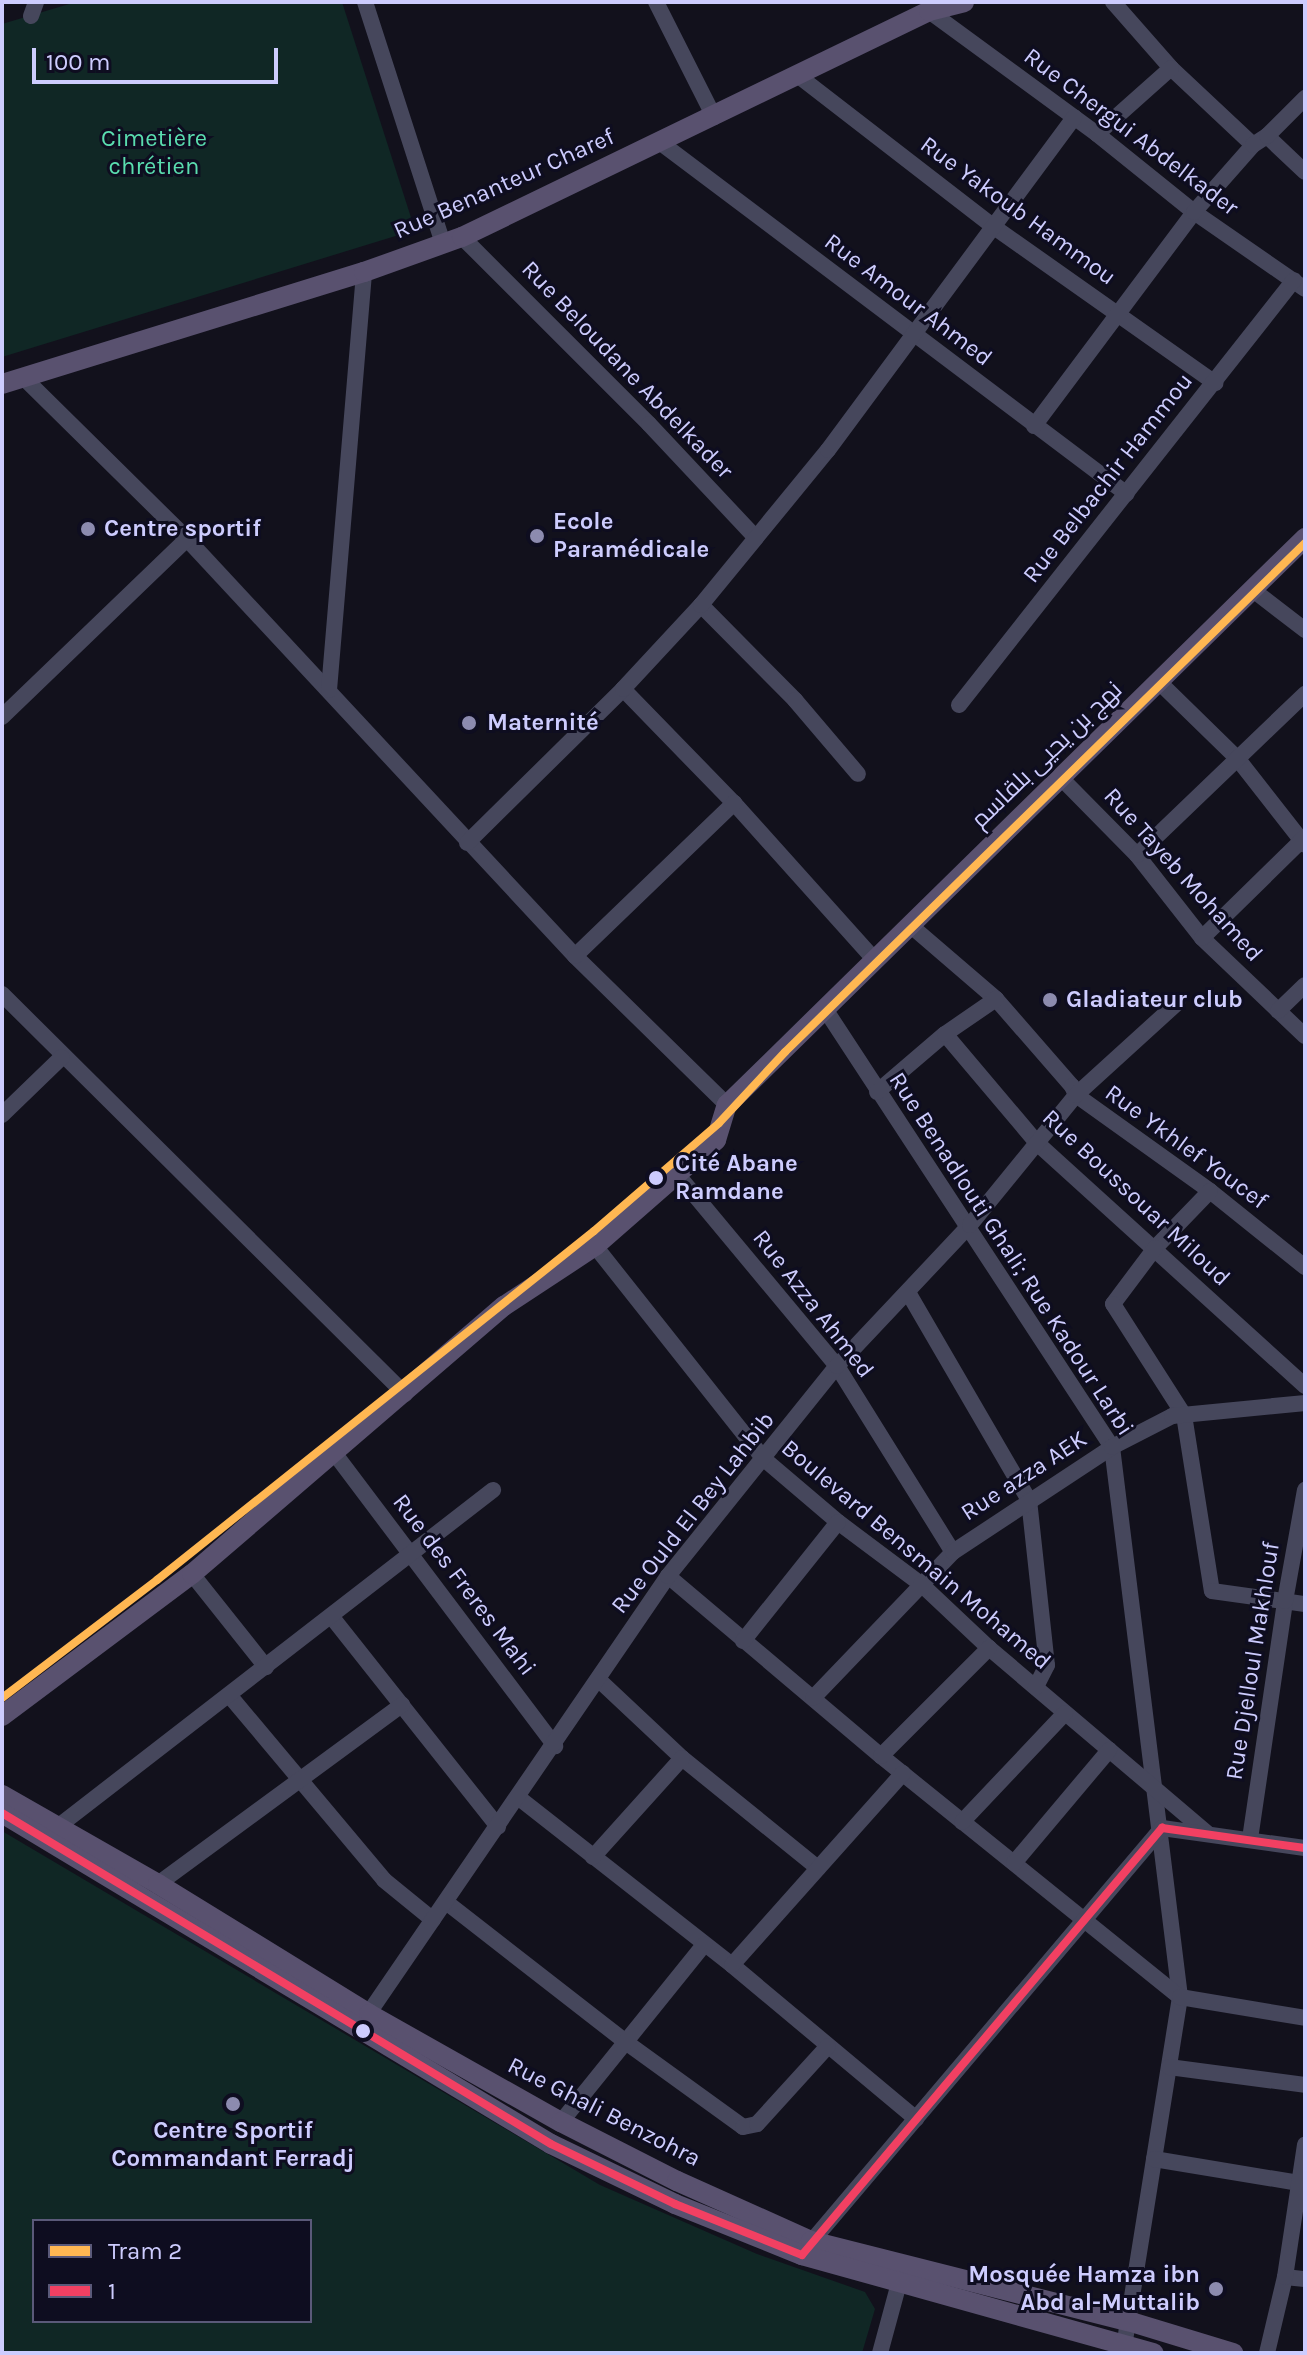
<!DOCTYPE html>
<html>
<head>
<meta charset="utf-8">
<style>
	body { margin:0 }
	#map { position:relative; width:1307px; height:2355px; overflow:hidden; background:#12111c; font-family:Karla,Cairo,sans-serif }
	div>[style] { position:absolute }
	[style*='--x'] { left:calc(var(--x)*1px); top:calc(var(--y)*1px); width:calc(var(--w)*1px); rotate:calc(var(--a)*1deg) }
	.green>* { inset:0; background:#102725 }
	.minor>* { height:16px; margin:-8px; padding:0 8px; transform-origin:8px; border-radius:8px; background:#46475c }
	.major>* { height:20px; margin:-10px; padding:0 10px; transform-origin:10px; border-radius:10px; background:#59516f }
	.bus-1>* { height:8px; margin:-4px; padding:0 4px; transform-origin:4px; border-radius:4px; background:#f24062 }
	.tram-1>* { height:8px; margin:-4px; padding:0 4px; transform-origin:4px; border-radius:4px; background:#ffb752 }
	.dots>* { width:22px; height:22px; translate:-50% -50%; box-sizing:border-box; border:4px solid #0e0d20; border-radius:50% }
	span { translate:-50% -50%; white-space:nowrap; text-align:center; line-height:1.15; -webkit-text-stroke:6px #0e0d20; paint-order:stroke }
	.street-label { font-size:24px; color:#cdccfe }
	.park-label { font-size:24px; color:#5addaf }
	.poi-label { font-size:24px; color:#cdccfe; font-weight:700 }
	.left { translate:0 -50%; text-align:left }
	.right { translate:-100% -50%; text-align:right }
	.stop-label { font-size:24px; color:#cdccfe; font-weight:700 }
	.frame { position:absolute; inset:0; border:4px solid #cdccfe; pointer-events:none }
	.legend { position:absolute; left:32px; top:2219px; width:280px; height:104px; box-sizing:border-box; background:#0e0d20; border:2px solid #5a5979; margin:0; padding:10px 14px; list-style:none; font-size:24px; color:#cdccfe }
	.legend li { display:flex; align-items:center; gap:16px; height:40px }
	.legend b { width:40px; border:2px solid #5a5979 }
	.scale { position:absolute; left:32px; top:48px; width:246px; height:36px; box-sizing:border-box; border:4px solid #cdccfe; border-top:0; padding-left:10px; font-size:24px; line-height:28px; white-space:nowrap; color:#cdccfe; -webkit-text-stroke:6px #0e0d20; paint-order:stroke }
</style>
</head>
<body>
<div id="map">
	<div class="green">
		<i style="clip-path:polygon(76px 2px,342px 2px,415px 230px,2px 357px,2px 24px)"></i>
		<i style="clip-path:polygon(evenodd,2px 1831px,600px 2185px,757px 2254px,865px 2292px,875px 2309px,862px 2353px,2px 2353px,2px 1831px,34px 2221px,310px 2221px,310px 2321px,34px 2321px,34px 2221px)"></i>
	</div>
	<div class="minor">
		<i style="--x:365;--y:2;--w:254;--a:72.1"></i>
		<i style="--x:656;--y:2;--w:129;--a:63.2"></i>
		<i style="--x:1113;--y:2;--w:88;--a:48.7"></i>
		<i style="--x:1171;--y:68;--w:112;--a:43.2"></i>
		<i style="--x:929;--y:11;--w:208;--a:36.2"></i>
		<i style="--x:1097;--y:134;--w:124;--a:38.8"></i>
		<i style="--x:1194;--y:212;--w:135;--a:34.7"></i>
		<i style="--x:31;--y:16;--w:15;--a:-70"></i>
		<i style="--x:796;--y:74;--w:250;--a:37.7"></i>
		<i style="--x:994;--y:227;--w:271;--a:35.2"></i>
		<i style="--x:1097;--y:134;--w:99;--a:-41.7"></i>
		<i style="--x:1267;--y:136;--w:52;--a:43.5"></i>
		<i style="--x:661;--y:143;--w:583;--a:36.99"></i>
		<i style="--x:462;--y:237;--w:264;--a:45"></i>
		<i style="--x:649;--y:424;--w:156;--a:46.8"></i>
		<i style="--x:24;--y:378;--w:229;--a:44.6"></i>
		<i style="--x:187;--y:539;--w:570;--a:47.06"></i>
		<i style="--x:575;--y:956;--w:213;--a:44.4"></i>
		<i style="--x:1034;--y:426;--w:267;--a:-53.2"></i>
		<i style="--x:1194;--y:212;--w:89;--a:-48.6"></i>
		<i style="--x:1253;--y:145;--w:17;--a:-33"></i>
		<i style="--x:1267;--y:136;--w:54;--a:-45"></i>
		<i style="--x:1253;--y:590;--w:66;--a:37.6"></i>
		<i style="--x:701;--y:605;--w:134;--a:45.3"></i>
		<i style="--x:795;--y:700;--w:97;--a:49.6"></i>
		<i style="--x:1159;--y:682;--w:109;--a:44.3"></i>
		<i style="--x:1237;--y:758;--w:110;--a:52"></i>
		<i style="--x:623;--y:689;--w:159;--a:45.8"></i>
		<i style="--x:734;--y:803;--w:211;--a:48.1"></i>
		<i style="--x:329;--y:690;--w:419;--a:-85.2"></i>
		<i style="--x:959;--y:705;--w:541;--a:-51.75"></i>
		<i style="--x:2;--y:717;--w:257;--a:-43.9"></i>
		<i style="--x:1061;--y:778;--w:108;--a:45.4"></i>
		<i style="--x:1137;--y:855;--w:105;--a:51.9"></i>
		<i style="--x:1202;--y:938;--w:142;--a:43.6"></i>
		<i style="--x:467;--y:843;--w:219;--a:-44.6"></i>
		<i style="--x:623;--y:689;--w:115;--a:-47.1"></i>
		<i style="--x:701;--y:605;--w:200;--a:-50.7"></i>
		<i style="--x:828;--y:450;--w:414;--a:-53.5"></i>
		<i style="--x:1137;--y:855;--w:233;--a:-43.8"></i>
		<i style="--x:910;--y:925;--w:113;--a:40.7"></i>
		<i style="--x:996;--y:999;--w:116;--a:48.9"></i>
		<i style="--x:1072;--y:1086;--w:10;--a:66"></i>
		<i style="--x:1076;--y:1095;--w:165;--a:35.6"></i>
		<i style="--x:1210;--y:1191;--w:122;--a:38.7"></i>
		<i style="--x:1202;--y:938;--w:144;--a:-44.4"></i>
		<i style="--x:575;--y:956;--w:221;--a:-43.9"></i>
		<i style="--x:2;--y:994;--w:568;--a:44.79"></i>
		<i style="--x:825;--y:1009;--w:524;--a:56.77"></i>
		<i style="--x:1112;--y:1447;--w:554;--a:82.95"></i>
		<i style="--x:1180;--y:1997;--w:361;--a:99.1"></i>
		<i style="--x:1278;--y:1011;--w:37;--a:-44"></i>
		<i style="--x:945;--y:1034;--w:143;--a:49.8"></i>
		<i style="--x:1037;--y:1143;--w:362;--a:42.2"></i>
		<i style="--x:877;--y:1092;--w:89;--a:-40.5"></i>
		<i style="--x:945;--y:1034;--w:62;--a:-34.5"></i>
		<i style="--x:2;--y:1115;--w:83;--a:-44"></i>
		<i style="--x:677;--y:1174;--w:250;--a:50.2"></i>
		<i style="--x:837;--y:1366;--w:219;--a:58.1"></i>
		<i style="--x:1210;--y:1191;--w:79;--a:134"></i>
		<i style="--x:1155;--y:1248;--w:70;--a:126.9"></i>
		<i style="--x:1113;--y:1304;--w:132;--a:57.4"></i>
		<i style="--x:1184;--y:1415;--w:178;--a:81"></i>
		<i style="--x:1212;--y:1591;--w:94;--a:8"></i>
		<i style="--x:595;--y:1246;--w:272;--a:51.6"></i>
		<i style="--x:764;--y:1459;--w:97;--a:40.4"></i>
		<i style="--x:838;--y:1522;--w:104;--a:36.8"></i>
		<i style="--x:921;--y:1584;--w:93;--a:43.3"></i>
		<i style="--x:989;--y:1648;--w:286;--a:40.3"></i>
		<i style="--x:909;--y:1294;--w:238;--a:59.8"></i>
		<i style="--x:1029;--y:1500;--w:166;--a:83.8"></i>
		<i style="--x:1047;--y:1665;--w:25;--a:117"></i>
		<i style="--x:335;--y:1454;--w:366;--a:53"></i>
		<i style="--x:192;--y:1574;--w:119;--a:51.5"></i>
		<i style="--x:668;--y:1576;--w:279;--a:40.2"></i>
		<i style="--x:881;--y:1756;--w:384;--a:38.9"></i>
		<i style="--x:1180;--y:1997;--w:127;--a:9.5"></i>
		<i style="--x:331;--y:1616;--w:269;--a:51.6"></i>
		<i style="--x:743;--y:1641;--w:152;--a:-51.4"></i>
		<i style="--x:599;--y:1680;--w:114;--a:43.2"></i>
		<i style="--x:682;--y:1758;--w:175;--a:39"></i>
		<i style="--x:229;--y:1695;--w:241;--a:50"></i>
		<i style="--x:384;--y:1880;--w:63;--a:39.2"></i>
		<i style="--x:813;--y:1698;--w:202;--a:-46.2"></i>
		<i style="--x:953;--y:1552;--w:191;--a:-33.4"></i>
		<i style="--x:1112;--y:1447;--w:68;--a:-27.3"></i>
		<i style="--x:1172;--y:1416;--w:134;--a:-5.6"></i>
		<i style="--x:881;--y:1756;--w:153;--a:-45"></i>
		<i style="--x:519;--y:1798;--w:271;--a:38.1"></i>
		<i style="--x:732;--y:1965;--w:240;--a:39.9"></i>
		<i style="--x:962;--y:1822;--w:150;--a:-46.6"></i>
		<i style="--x:51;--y:1832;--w:559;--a:-37.73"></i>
		<i style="--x:1250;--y:1839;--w:241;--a:-81.6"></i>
		<i style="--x:1285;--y:1601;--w:113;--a:-79.8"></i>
		<i style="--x:593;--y:1857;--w:133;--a:-48"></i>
		<i style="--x:1014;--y:1863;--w:148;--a:-49.9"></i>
		<i style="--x:158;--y:1884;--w:303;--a:-36.3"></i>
		<i style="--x:446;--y:1902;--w:229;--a:37.9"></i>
		<i style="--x:627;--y:2043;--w:143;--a:35.9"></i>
		<i style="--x:743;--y:2127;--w:14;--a:-12"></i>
		<i style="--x:757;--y:2124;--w:105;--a:-47.7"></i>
		<i style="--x:732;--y:1965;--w:257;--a:-48.3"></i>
		<i style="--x:362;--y:2023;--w:542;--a:-55.61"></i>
		<i style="--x:668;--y:1576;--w:270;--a:-51.2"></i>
		<i style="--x:837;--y:1366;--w:194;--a:-46.7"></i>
		<i style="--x:970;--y:1225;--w:168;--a:-50.8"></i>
		<i style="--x:1076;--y:1095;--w:137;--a:-42.3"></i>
		<i style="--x:1169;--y:2067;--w:137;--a:7.5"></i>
		<i style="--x:561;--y:2122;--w:228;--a:-51.1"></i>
		<i style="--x:1154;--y:2159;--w:147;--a:9.4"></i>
		<i style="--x:807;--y:2247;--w:549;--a:-49.73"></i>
		<i style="--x:1162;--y:1828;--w:144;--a:8"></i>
		<i style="--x:1285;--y:2277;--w:20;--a:6"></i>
		<i style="--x:880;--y:2353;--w:73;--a:-74.8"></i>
		<i style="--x:1267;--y:2353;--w:78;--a:-76.7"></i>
		<i style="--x:1285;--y:2277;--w:134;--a:-81.4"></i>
	</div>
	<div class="major">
		<i style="--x:2;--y:384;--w:379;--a:-17.2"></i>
		<i style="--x:364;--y:272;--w:104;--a:-19.7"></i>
		<i style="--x:462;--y:237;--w:519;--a:-25.82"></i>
		<i style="--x:929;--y:11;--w:36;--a:-14"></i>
		<i style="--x:2;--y:1716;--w:237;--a:-36.8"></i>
		<i style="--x:192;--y:1574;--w:411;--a:-40.7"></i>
		<i style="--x:504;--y:1306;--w:109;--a:-33.4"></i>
		<i style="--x:595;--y:1246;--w:161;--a:-41.2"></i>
		<i style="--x:716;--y:1140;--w:37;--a:-73"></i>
		<i style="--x:727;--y:1105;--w:810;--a:-44.45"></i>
		<i style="--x:2;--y:1795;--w:180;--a:29.7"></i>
		<i style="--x:158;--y:1884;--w:248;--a:31.6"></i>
		<i style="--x:369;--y:2014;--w:220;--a:29.4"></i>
		<i style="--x:561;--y:2122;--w:130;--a:27"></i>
		<i style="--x:677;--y:2181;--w:147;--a:24.1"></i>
		<i style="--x:811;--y:2241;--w:327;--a:14.2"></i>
		<i style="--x:1128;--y:2321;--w:110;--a:16.9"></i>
		<i style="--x:2;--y:1813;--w:641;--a:31.09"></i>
		<i style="--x:551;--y:2144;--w:138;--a:25.8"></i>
		<i style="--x:675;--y:2204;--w:137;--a:21.9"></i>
		<i style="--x:802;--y:2255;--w:365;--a:15.6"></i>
	</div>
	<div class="bus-1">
		<i style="--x:2;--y:1813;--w:641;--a:31.09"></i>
		<i style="--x:551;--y:2144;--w:138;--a:25.8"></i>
		<i style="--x:675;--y:2204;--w:137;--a:21.9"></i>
		<i style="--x:802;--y:2255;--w:559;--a:-49.87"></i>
		<i style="--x:1162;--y:1828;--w:144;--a:8"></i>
	</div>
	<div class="tram-1">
		<i style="--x:2;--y:1698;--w:195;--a:-37.3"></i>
		<i style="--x:157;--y:1580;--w:559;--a:-38.61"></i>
		<i style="--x:594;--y:1231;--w:165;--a:-40.8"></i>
		<i style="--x:719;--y:1123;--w:97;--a:-47.1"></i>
		<i style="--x:785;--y:1052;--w:728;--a:-44.39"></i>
	</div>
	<div class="dots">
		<i style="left:88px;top:529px;background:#8c8baf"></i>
		<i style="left:537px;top:536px;background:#8c8baf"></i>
		<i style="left:469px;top:723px;background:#8c8baf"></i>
		<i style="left:1050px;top:1000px;background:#8c8baf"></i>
		<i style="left:656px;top:1178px;background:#cdccfe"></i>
		<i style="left:363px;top:2031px;background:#cdccfe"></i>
		<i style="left:233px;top:2104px;background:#8c8baf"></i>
		<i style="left:1216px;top:2289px;background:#8c8baf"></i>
	</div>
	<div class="street-label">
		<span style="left:1131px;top:132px;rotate:37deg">Rue Chergui Abdelkader</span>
		<span style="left:504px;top:184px;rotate:-24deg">Rue Benanteur Charef</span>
		<span style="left:1018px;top:211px;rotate:36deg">Rue Yakoub Hammou</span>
		<span style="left:908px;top:300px;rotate:37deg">Rue Amour Ahmed</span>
		<span style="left:627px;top:370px;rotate:46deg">Rue Beloudane Abdelkader</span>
		<span style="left:1108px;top:478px;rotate:-52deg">Rue Belbachir Hammou</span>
		<span style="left:1047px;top:755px;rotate:-44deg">نهج بن يحيى بلقاسم</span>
		<span style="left:1183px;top:875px;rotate:48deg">Rue Tayeb Mohamed</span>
		<span style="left:1186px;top:1147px;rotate:36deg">Rue Ykhlef Youcef</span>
		<span style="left:1136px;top:1198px;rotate:43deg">Rue Boussouar Miloud</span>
		<span style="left:1011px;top:1254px;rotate:57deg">Rue Benadlouti Ghali; Rue Kadour Larbi</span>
		<span style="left:813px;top:1304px;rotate:52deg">Rue Azza Ahmed</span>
		<span style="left:1024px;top:1476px;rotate:-33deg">Rue azza AEK</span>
		<span style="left:693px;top:1513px;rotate:-52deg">Rue Ould El Bey Lahbib</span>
		<span style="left:916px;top:1555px;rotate:40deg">Boulevard Bensmain Mohamed</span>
		<span style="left:464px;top:1585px;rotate:53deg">Rue des Freres Mahi</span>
		<span style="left:1253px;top:1661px;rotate:-81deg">Rue Djelloul Makhlouf</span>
		<span style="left:604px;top:2112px;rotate:27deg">Rue Ghali Benzohra</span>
	</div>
	<div class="park-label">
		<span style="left:154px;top:153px">Cimetière<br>chrétien</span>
	</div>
	<div class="poi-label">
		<span class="left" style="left:553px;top:536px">Ecole<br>Paramédicale</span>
		<span class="left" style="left:104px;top:529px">Centre sportif</span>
		<span class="left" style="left:487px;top:723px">Maternité</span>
		<span class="left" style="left:1066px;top:1000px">Gladiateur club</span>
		<span style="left:233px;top:2145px">Centre Sportif<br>Commandant Ferradj</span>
		<span class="right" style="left:1200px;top:2289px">Mosquée Hamza ibn<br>Abd al-Muttalib</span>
	</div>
	<div class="stop-label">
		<span class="left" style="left:675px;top:1178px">Cité Abane<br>Ramdane</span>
	</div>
	<div class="frame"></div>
	<ul class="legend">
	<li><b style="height:10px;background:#ffb752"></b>Tram 2</li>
	<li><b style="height:10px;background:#f24062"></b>1</li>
	</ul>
	<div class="scale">100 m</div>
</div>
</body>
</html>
